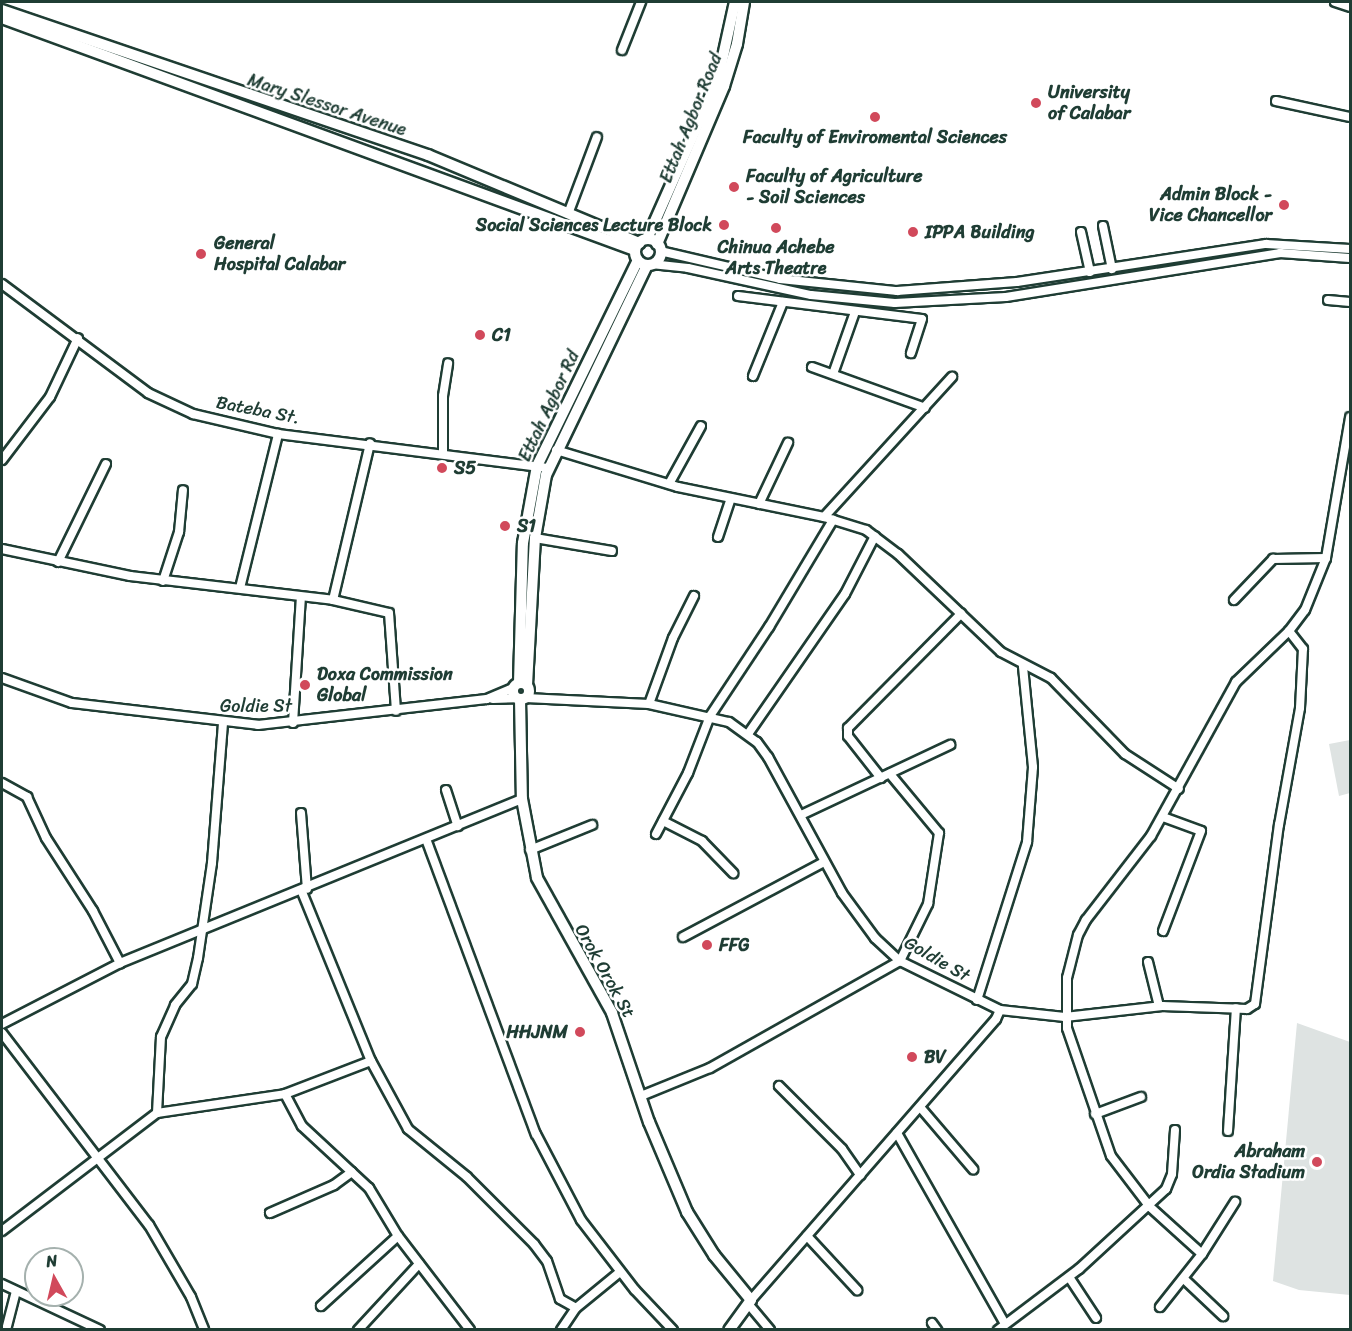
<!DOCTYPE html>
<html>
<head>
<meta charset="utf-8">
<style>
	body { margin:0 }
	#map { position:relative; width:1352px; height:1331px; overflow:hidden; background:#fff; font-family:Sriracha,sans-serif }
	div>[style] { position:absolute }
	[style*='--x'] { left:calc(var(--x)*1px); top:calc(var(--y)*1px); width:calc(var(--w)*1px); rotate:calc(var(--a)*1deg) }
	.green>* { inset:0; background:#dee3e2 }
	.roads { filter:drop-shadow(2px 0 #1f3d34) drop-shadow(-2px 0 #1f3d34) drop-shadow(0 2px #1f3d34) drop-shadow(0 -2px #1f3d34) }
	.minor>* { height:8px; margin:-4px; padding:0 4px; transform-origin:4px; border-radius:4px; background:#fff }
	.major>* { height:10px; margin:-5px; padding:0 5px; transform-origin:5px; border-radius:5px; background:#fff }
	.major>.ring { margin:-5px; padding:0; box-sizing:content-box; background:none; border:10px solid #fff; border-radius:50% }
	.dots>* { width:16px; height:16px; translate:-50% -50%; box-sizing:border-box; border:3px solid #fff; border-radius:50% }
	span { translate:-50% -50%; white-space:nowrap; text-align:center; line-height:1.15; -webkit-text-stroke:5px #fff; paint-order:stroke }
	.poi-label { font-size:18px; color:#1f3d34; font-weight:700 }
	.left { translate:0 -50%; text-align:left }
	.right { translate:-100% -50%; text-align:right }
	.street-label { font-size:18px; color:#1f3d34 }
	.frame { position:absolute; inset:0; border:3px solid #1f3d34; pointer-events:none }
	.north { position:absolute; left:24px; top:1247px; width:60px; height:60px; box-sizing:border-box; background:#fff; border:2px solid #a5b1ae; border-radius:50%; rotate:352deg; font-size:16px; font-weight:700; line-height:24px; text-align:center; color:#1f3d34 }
	.north::after { content:''; display:block; margin:auto; width:21px; height:27px; background:#d1495b; clip-path:polygon(50% 0,100% 100%,50% 72%,0 100%) }
</style>
</head>
<body>
<div id="map">
	<div class="green">
		<i style="clip-path:polygon(1350px 740px,1350px 793px,1339px 796px,1329px 744px)"></i>
		<i style="clip-path:polygon(1297px 1023px,1350px 1042px,1350px 1295px,1299px 1290px,1273px 1281px)"></i>
	</div>
	<div class="roads">
		<div class="minor">
			<i style="--x:1335;--y:2;--w:16;--a:18"></i>
			<i style="--x:622;--y:50;--w:52;--a:-68.4"></i>
			<i style="--x:1276;--y:101;--w:76;--a:12.2"></i>
			<i style="--x:568;--y:214;--w:82;--a:-69.4"></i>
			<i style="--x:1103;--y:226;--w:44;--a:78.2"></i>
			<i style="--x:1081;--y:232;--w:41;--a:77.3"></i>
			<i style="--x:660;--y:251;--w:123;--a:13.1"></i>
			<i style="--x:780;--y:279;--w:118;--a:5.9"></i>
			<i style="--x:897;--y:291;--w:120;--a:-4.3"></i>
			<i style="--x:1017;--y:282;--w:252;--a:-8.7"></i>
			<i style="--x:1266;--y:244;--w:84;--a:3.4"></i>
			<i style="--x:651;--y:264;--w:37;--a:6"></i>
			<i style="--x:688;--y:268;--w:126;--a:12.4"></i>
			<i style="--x:811;--y:295;--w:84;--a:5.4"></i>
			<i style="--x:895;--y:303;--w:111;--a:-3.1"></i>
			<i style="--x:1006;--y:297;--w:278;--a:-9.1"></i>
			<i style="--x:1280;--y:253;--w:70;--a:4.1"></i>
			<i style="--x:2;--y:284;--w:182;--a:36.7"></i>
			<i style="--x:148;--y:393;--w:50;--a:25"></i>
			<i style="--x:193;--y:414;--w:87;--a:13.2"></i>
			<i style="--x:278;--y:434;--w:272;--a:7.2"></i>
			<i style="--x:738;--y:296;--w:185;--a:7.1"></i>
			<i style="--x:922;--y:319;--w:36;--a:108"></i>
			<i style="--x:1328;--y:300;--w:22;--a:5"></i>
			<i style="--x:812;--y:367;--w:120;--a:19.9"></i>
			<i style="--x:833;--y:374;--w:66;--a:-70.5"></i>
			<i style="--x:753;--y:376;--w:80;--a:-67.9"></i>
			<i style="--x:556;--y:450;--w:127;--a:16.9"></i>
			<i style="--x:678;--y:487;--w:149;--a:11.6"></i>
			<i style="--x:824;--y:517;--w:44;--a:17.2"></i>
			<i style="--x:866;--y:530;--w:40;--a:37"></i>
			<i style="--x:898;--y:554;--w:142;--a:43.6"></i>
			<i style="--x:1001;--y:652;--w:56;--a:27.5"></i>
			<i style="--x:1051;--y:678;--w:106;--a:45.8"></i>
			<i style="--x:1125;--y:754;--w:64;--a:32.9"></i>
			<i style="--x:443;--y:452;--w:56;--a:-90"></i>
			<i style="--x:443;--y:396;--w:33;--a:-81"></i>
			<i style="--x:2;--y:460;--w:79;--a:-52.7"></i>
			<i style="--x:50;--y:397;--w:65;--a:-64.6"></i>
			<i style="--x:669;--y:484;--w:66;--a:-61.1"></i>
			<i style="--x:759;--y:504;--w:68;--a:-64.6"></i>
			<i style="--x:824;--y:517;--w:190;--a:-47.6"></i>
			<i style="--x:718;--y:537;--w:41;--a:-71.6"></i>
			<i style="--x:535;--y:538;--w:78;--a:9.6"></i>
			<i style="--x:2;--y:549;--w:131;--a:11.9"></i>
			<i style="--x:130;--y:576;--w:204;--a:6.7"></i>
			<i style="--x:333;--y:600;--w:57;--a:13.1"></i>
			<i style="--x:389;--y:613;--w:98;--a:85.9"></i>
			<i style="--x:58;--y:562;--w:109;--a:-63.9"></i>
			<i style="--x:163;--y:581;--w:52;--a:-71.9"></i>
			<i style="--x:179;--y:532;--w:42;--a:-84.6"></i>
			<i style="--x:240;--y:588;--w:159;--a:-76.1"></i>
			<i style="--x:333;--y:600;--w:161;--a:-76.7"></i>
			<i style="--x:1234;--y:600;--w:57;--a:-46.4"></i>
			<i style="--x:1273;--y:559;--w:53;--a:-1.1"></i>
			<i style="--x:2;--y:678;--w:74;--a:19.7"></i>
			<i style="--x:72;--y:703;--w:187;--a:6.7"></i>
			<i style="--x:258;--y:725;--w:230;--a:-6.5"></i>
			<i style="--x:487;--y:699;--w:28;--a:-23"></i>
			<i style="--x:526;--y:698;--w:123;--a:2.8"></i>
			<i style="--x:649;--y:704;--w:82;--a:12.7"></i>
			<i style="--x:729;--y:722;--w:34;--a:36"></i>
			<i style="--x:757;--y:742;--w:19;--a:54"></i>
			<i style="--x:768;--y:757;--w:155;--a:61.4"></i>
			<i style="--x:842;--y:893;--w:56;--a:53.7"></i>
			<i style="--x:875;--y:938;--w:34;--a:43"></i>
			<i style="--x:900;--y:961;--w:111;--a:26.1"></i>
			<i style="--x:1000;--y:1010;--w:10;--a:114"></i>
			<i style="--x:996;--y:1019;--w:373;--a:131.1"></i>
			<i style="--x:493;--y:699;--w:23;--a:-2"></i>
			<i style="--x:649;--y:704;--w:70;--a:-70"></i>
			<i style="--x:673;--y:638;--w:47;--a:-63.4"></i>
			<i style="--x:293;--y:723;--w:126;--a:-86.4"></i>
			<i style="--x:748;--y:734;--w:170;--a:-55.3"></i>
			<i style="--x:845;--y:594;--w:65;--a:-62.7"></i>
			<i style="--x:881;--y:778;--w:53;--a:-128.2"></i>
			<i style="--x:848;--y:736;--w:8;--a:-90"></i>
			<i style="--x:848;--y:728;--w:161;--a:-45.3"></i>
			<i style="--x:2;--y:783;--w:29;--a:29"></i>
			<i style="--x:27;--y:797;--w:45;--a:65.1"></i>
			<i style="--x:46;--y:838;--w:87;--a:57.2"></i>
			<i style="--x:93;--y:911;--w:59;--a:62.6"></i>
			<i style="--x:446;--y:790;--w:38;--a:72"></i>
			<i style="--x:301;--y:813;--w:76;--a:85.5"></i>
			<i style="--x:801;--y:815;--w:165;--a:-25.2"></i>
			<i style="--x:1163;--y:817;--w:40;--a:20.2"></i>
			<i style="--x:1201;--y:831;--w:107;--a:110.8"></i>
			<i style="--x:663;--y:821;--w:44;--a:27.1"></i>
			<i style="--x:702;--y:841;--w:45;--a:45.9"></i>
			<i style="--x:656;--y:834;--w:69;--a:-62.3"></i>
			<i style="--x:688;--y:773;--w:61;--a:-68.9"></i>
			<i style="--x:710;--y:716;--w:107;--a:-56.5"></i>
			<i style="--x:769;--y:627;--w:125;--a:-59.1"></i>
			<i style="--x:426;--y:839;--w:315;--a:69.6"></i>
			<i style="--x:536;--y:1134;--w:97;--a:62.4"></i>
			<i style="--x:581;--y:1220;--w:88;--a:52.4"></i>
			<i style="--x:635;--y:1290;--w:55;--a:46.5"></i>
			<i style="--x:530;--y:850;--w:67;--a:-22"></i>
			<i style="--x:302;--y:892;--w:183;--a:67.8"></i>
			<i style="--x:371;--y:1061;--w:77;--a:61.4"></i>
			<i style="--x:408;--y:1129;--w:76;--a:39.1"></i>
			<i style="--x:467;--y:1177;--w:95;--a:45"></i>
			<i style="--x:534;--y:1244;--w:21;--a:53"></i>
			<i style="--x:547;--y:1261;--w:40;--a:71.1"></i>
			<i style="--x:560;--y:1299;--w:18;--a:29"></i>
			<i style="--x:683;--y:937;--w:160;--a:-28"></i>
			<i style="--x:1148;--y:962;--w:45;--a:76"></i>
			<i style="--x:977;--y:1000;--w:166;--a:-72.4"></i>
			<i style="--x:1027;--y:842;--w:75;--a:-85.4"></i>
			<i style="--x:1033;--y:767;--w:101;--a:-95.7"></i>
			<i style="--x:1000;--y:1010;--w:65;--a:6.1"></i>
			<i style="--x:1065;--y:1017;--w:98;--a:-6.5"></i>
			<i style="--x:1162;--y:1006;--w:85;--a:2"></i>
			<i style="--x:1247;--y:1009;--w:9;--a:-32"></i>
			<i style="--x:1255;--y:1004;--w:181;--a:-82.4"></i>
			<i style="--x:1279;--y:825;--w:119;--a:-79.8"></i>
			<i style="--x:1300;--y:708;--w:59;--a:-87.1"></i>
			<i style="--x:1303;--y:649;--w:23;--a:-128"></i>
			<i style="--x:2;--y:1024;--w:133;--a:-27.3"></i>
			<i style="--x:120;--y:963;--w:434;--a:-22.2"></i>
			<i style="--x:2;--y:1033;--w:242;--a:52.6"></i>
			<i style="--x:149;--y:1225;--w:83;--a:59.7"></i>
			<i style="--x:191;--y:1297;--w:35;--a:68"></i>
			<i style="--x:779;--y:1086;--w:89;--a:45"></i>
			<i style="--x:842;--y:1149;--w:32;--a:55"></i>
			<i style="--x:285;--y:1094;--w:36;--a:62"></i>
			<i style="--x:302;--y:1126;--w:91;--a:42.8"></i>
			<i style="--x:369;--y:1188;--w:56;--a:58.9"></i>
			<i style="--x:398;--y:1236;--w:118;--a:52.5"></i>
			<i style="--x:641;--y:1096;--w:74;--a:-22.1"></i>
			<i style="--x:710;--y:1068;--w:218;--a:-29.4"></i>
			<i style="--x:900;--y:961;--w:64;--a:-63.8"></i>
			<i style="--x:928;--y:904;--w:72;--a:-81.2"></i>
			<i style="--x:939;--y:833;--w:77;--a:-129.7"></i>
			<i style="--x:920;--y:1107;--w:82;--a:49.5"></i>
			<i style="--x:157;--y:1113;--w:129;--a:-8.4"></i>
			<i style="--x:285;--y:1094;--w:92;--a:-21"></i>
			<i style="--x:1095;--y:1114;--w:49;--a:-20.3"></i>
			<i style="--x:1228;--y:1131;--w:123;--a:-86.3"></i>
			<i style="--x:897;--y:1133;--w:219;--a:60.5"></i>
			<i style="--x:270;--y:1213;--w:70;--a:-23.6"></i>
			<i style="--x:334;--y:1185;--w:22;--a:-36"></i>
			<i style="--x:2;--y:1231;--w:195;--a:-37.3"></i>
			<i style="--x:157;--y:1113;--w:76;--a:-87"></i>
			<i style="--x:161;--y:1037;--w:35;--a:-66"></i>
			<i style="--x:175;--y:1005;--w:27;--a:-51"></i>
			<i style="--x:192;--y:984;--w:27;--a:-77"></i>
			<i style="--x:198;--y:958;--w:96;--a:-81.6"></i>
			<i style="--x:212;--y:863;--w:140;--a:-85.5"></i>
			<i style="--x:807;--y:1236;--w:74;--a:47.2"></i>
			<i style="--x:1202;--y:1254;--w:70;--a:-137.9"></i>
			<i style="--x:1150;--y:1207;--w:64;--a:-127.4"></i>
			<i style="--x:1111;--y:1156;--w:135;--a:-109"></i>
			<i style="--x:1067;--y:1028;--w:50;--a:-90"></i>
			<i style="--x:1067;--y:978;--w:44;--a:-75.7"></i>
			<i style="--x:1078;--y:935;--w:17;--a:-62"></i>
			<i style="--x:1086;--y:920;--w:106;--a:-52.3"></i>
			<i style="--x:1151;--y:836;--w:176;--a:-61.1"></i>
			<i style="--x:1236;--y:682;--w:74;--a:-43.9"></i>
			<i style="--x:1289;--y:631;--w:26;--a:-53"></i>
			<i style="--x:1305;--y:610;--w:56;--a:-68"></i>
			<i style="--x:1326;--y:558;--w:143;--a:-80.3"></i>
			<i style="--x:1069;--y:1277;--w:49;--a:56.6"></i>
			<i style="--x:1184;--y:1279;--w:54;--a:43.5"></i>
			<i style="--x:2;--y:1284;--w:108;--a:25.1"></i>
			<i style="--x:321;--y:1306;--w:104;--a:-42.3"></i>
			<i style="--x:750;--y:1306;--w:31;--a:50"></i>
			<i style="--x:1160;--y:1307;--w:68;--a:-51.6"></i>
			<i style="--x:1202;--y:1254;--w:62;--a:-57.6"></i>
			<i style="--x:932;--y:1323;--w:9;--a:54"></i>
			<i style="--x:6;--y:1330;--w:40;--a:-75.6"></i>
			<i style="--x:358;--y:1330;--w:90;--a:-47.3"></i>
			<i style="--x:561;--y:1330;--w:27;--a:-56"></i>
			<i style="--x:576;--y:1308;--w:57;--a:-39.3"></i>
			<i style="--x:998;--y:1330;--w:101;--a:-37"></i>
			<i style="--x:1079;--y:1269;--w:118;--a:-42.6"></i>
			<i style="--x:1166;--y:1189;--w:16;--a:-68"></i>
			<i style="--x:1172;--y:1174;--w:44;--a:-86.1"></i>
		</div>
		<div class="major">
			<i style="--x:2;--y:10;--w:450;--a:18.8"></i>
			<i style="--x:428;--y:155;--w:229;--a:22.6"></i>
			<i style="--x:2;--y:18;--w:674;--a:20.13"></i>
			<i style="--x:647;--y:239;--w:175;--a:-66.1"></i>
			<i style="--x:718;--y:79;--w:79;--a:-77.6"></i>
			<i class="ring" style="left:635px;top:239px;width:16px;height:16px"></i>
			<i style="--x:657;--y:244;--w:172;--a:-67"></i>
			<i style="--x:724;--y:86;--w:44;--a:-72.8"></i>
			<i style="--x:737;--y:44;--w:43;--a:-80.5"></i>
			<i class="ring" style="left:513px;top:683px;width:6px;height:6px"></i>
			<i style="--x:519;--y:683;--w:140;--a:-88.4"></i>
			<i style="--x:523;--y:543;--w:78;--a:-79.7"></i>
			<i style="--x:537;--y:466;--w:229;--a:-63.9"></i>
			<i style="--x:527;--y:685;--w:147;--a:-86.9"></i>
			<i style="--x:535;--y:538;--w:64;--a:-80.1"></i>
			<i style="--x:546;--y:475;--w:233;--a:-64.3"></i>
			<i style="--x:520;--y:699;--w:100;--a:88.9"></i>
			<i style="--x:522;--y:799;--w:80;--a:79.2"></i>
			<i style="--x:537;--y:878;--w:154;--a:60.9"></i>
			<i style="--x:612;--y:1013;--w:115;--a:71.3"></i>
			<i style="--x:649;--y:1122;--w:98;--a:67.1"></i>
			<i style="--x:687;--y:1212;--w:51;--a:57.9"></i>
			<i style="--x:714;--y:1255;--w:58;--a:50.6"></i>
			<i style="--x:751;--y:1300;--w:37;--a:126"></i>
		</div>
	</div>
	<div class="dots">
		<i style="left:1036px;top:103px;background:#d1495b"></i>
		<i style="left:875px;top:117px;background:#d1495b"></i>
		<i style="left:734px;top:187px;background:#d1495b"></i>
		<i style="left:1284px;top:205px;background:#d1495b"></i>
		<i style="left:724px;top:225px;background:#d1495b"></i>
		<i style="left:776px;top:228px;background:#d1495b"></i>
		<i style="left:913px;top:232px;background:#d1495b"></i>
		<i style="left:201px;top:254px;background:#d1495b"></i>
		<i style="left:480px;top:335px;background:#d1495b"></i>
		<i style="left:442px;top:468px;background:#d1495b"></i>
		<i style="left:505px;top:526px;background:#d1495b"></i>
		<i style="left:305px;top:685px;background:#d1495b"></i>
		<i style="left:707px;top:945px;background:#d1495b"></i>
		<i style="left:580px;top:1032px;background:#d1495b"></i>
		<i style="left:912px;top:1057px;background:#d1495b"></i>
		<i style="left:1317px;top:1162px;background:#d1495b"></i>
	</div>
	<div class="poi-label">
		<span class="left" style="left:1048px;top:103px">University<br>of Calabar</span>
		<span style="left:875px;top:137px">Faculty of Enviromental Sciences</span>
		<span class="left" style="left:746px;top:187px">Faculty of Agriculture<br>- Soil Sciences</span>
		<span class="right" style="left:1272px;top:205px">Admin Block -<br>Vice Chancellor</span>
		<span class="right" style="left:712px;top:225px">Social Sciences Lecture Block</span>
		<span class="left" style="left:925px;top:232px">IPPA Building</span>
		<span class="left" style="left:214px;top:254px">General<br>Hospital Calabar</span>
		<span style="left:776px;top:258px">Chinua Achebe<br>Arts Theatre</span>
		<span class="left" style="left:492px;top:335px">C1</span>
		<span class="left" style="left:454px;top:468px">S5</span>
		<span class="left" style="left:517px;top:526px">S1</span>
		<span class="left" style="left:317px;top:685px">Doxa Commission<br>Global</span>
		<span class="left" style="left:719px;top:945px">FFG</span>
		<span class="right" style="left:568px;top:1032px">HHJNM</span>
		<span class="left" style="left:924px;top:1057px">BV</span>
		<span class="right" style="left:1305px;top:1162px">Abraham<br>Ordia Stadium</span>
	</div>
	<div class="street-label">
		<span style="left:327px;top:105px;rotate:18deg">Mary Slessor Avenue</span>
		<span style="left:691px;top:118px;rotate:-68deg">Ettah Agbor Road</span>
		<span style="left:549px;top:406px;rotate:-65deg">Ettah Agbor Rd</span>
		<span style="left:258px;top:410px;rotate:11deg">Bateba St.</span>
		<span style="left:256px;top:706px">Goldie St</span>
		<span style="left:937px;top:959px;rotate:30deg">Goldie St</span>
		<span style="left:605px;top:971px;rotate:61deg">Orok Orok St</span>
	</div>
	<div class="frame"></div>
	<div class="north">N</div>
</div>
</body>
</html>
